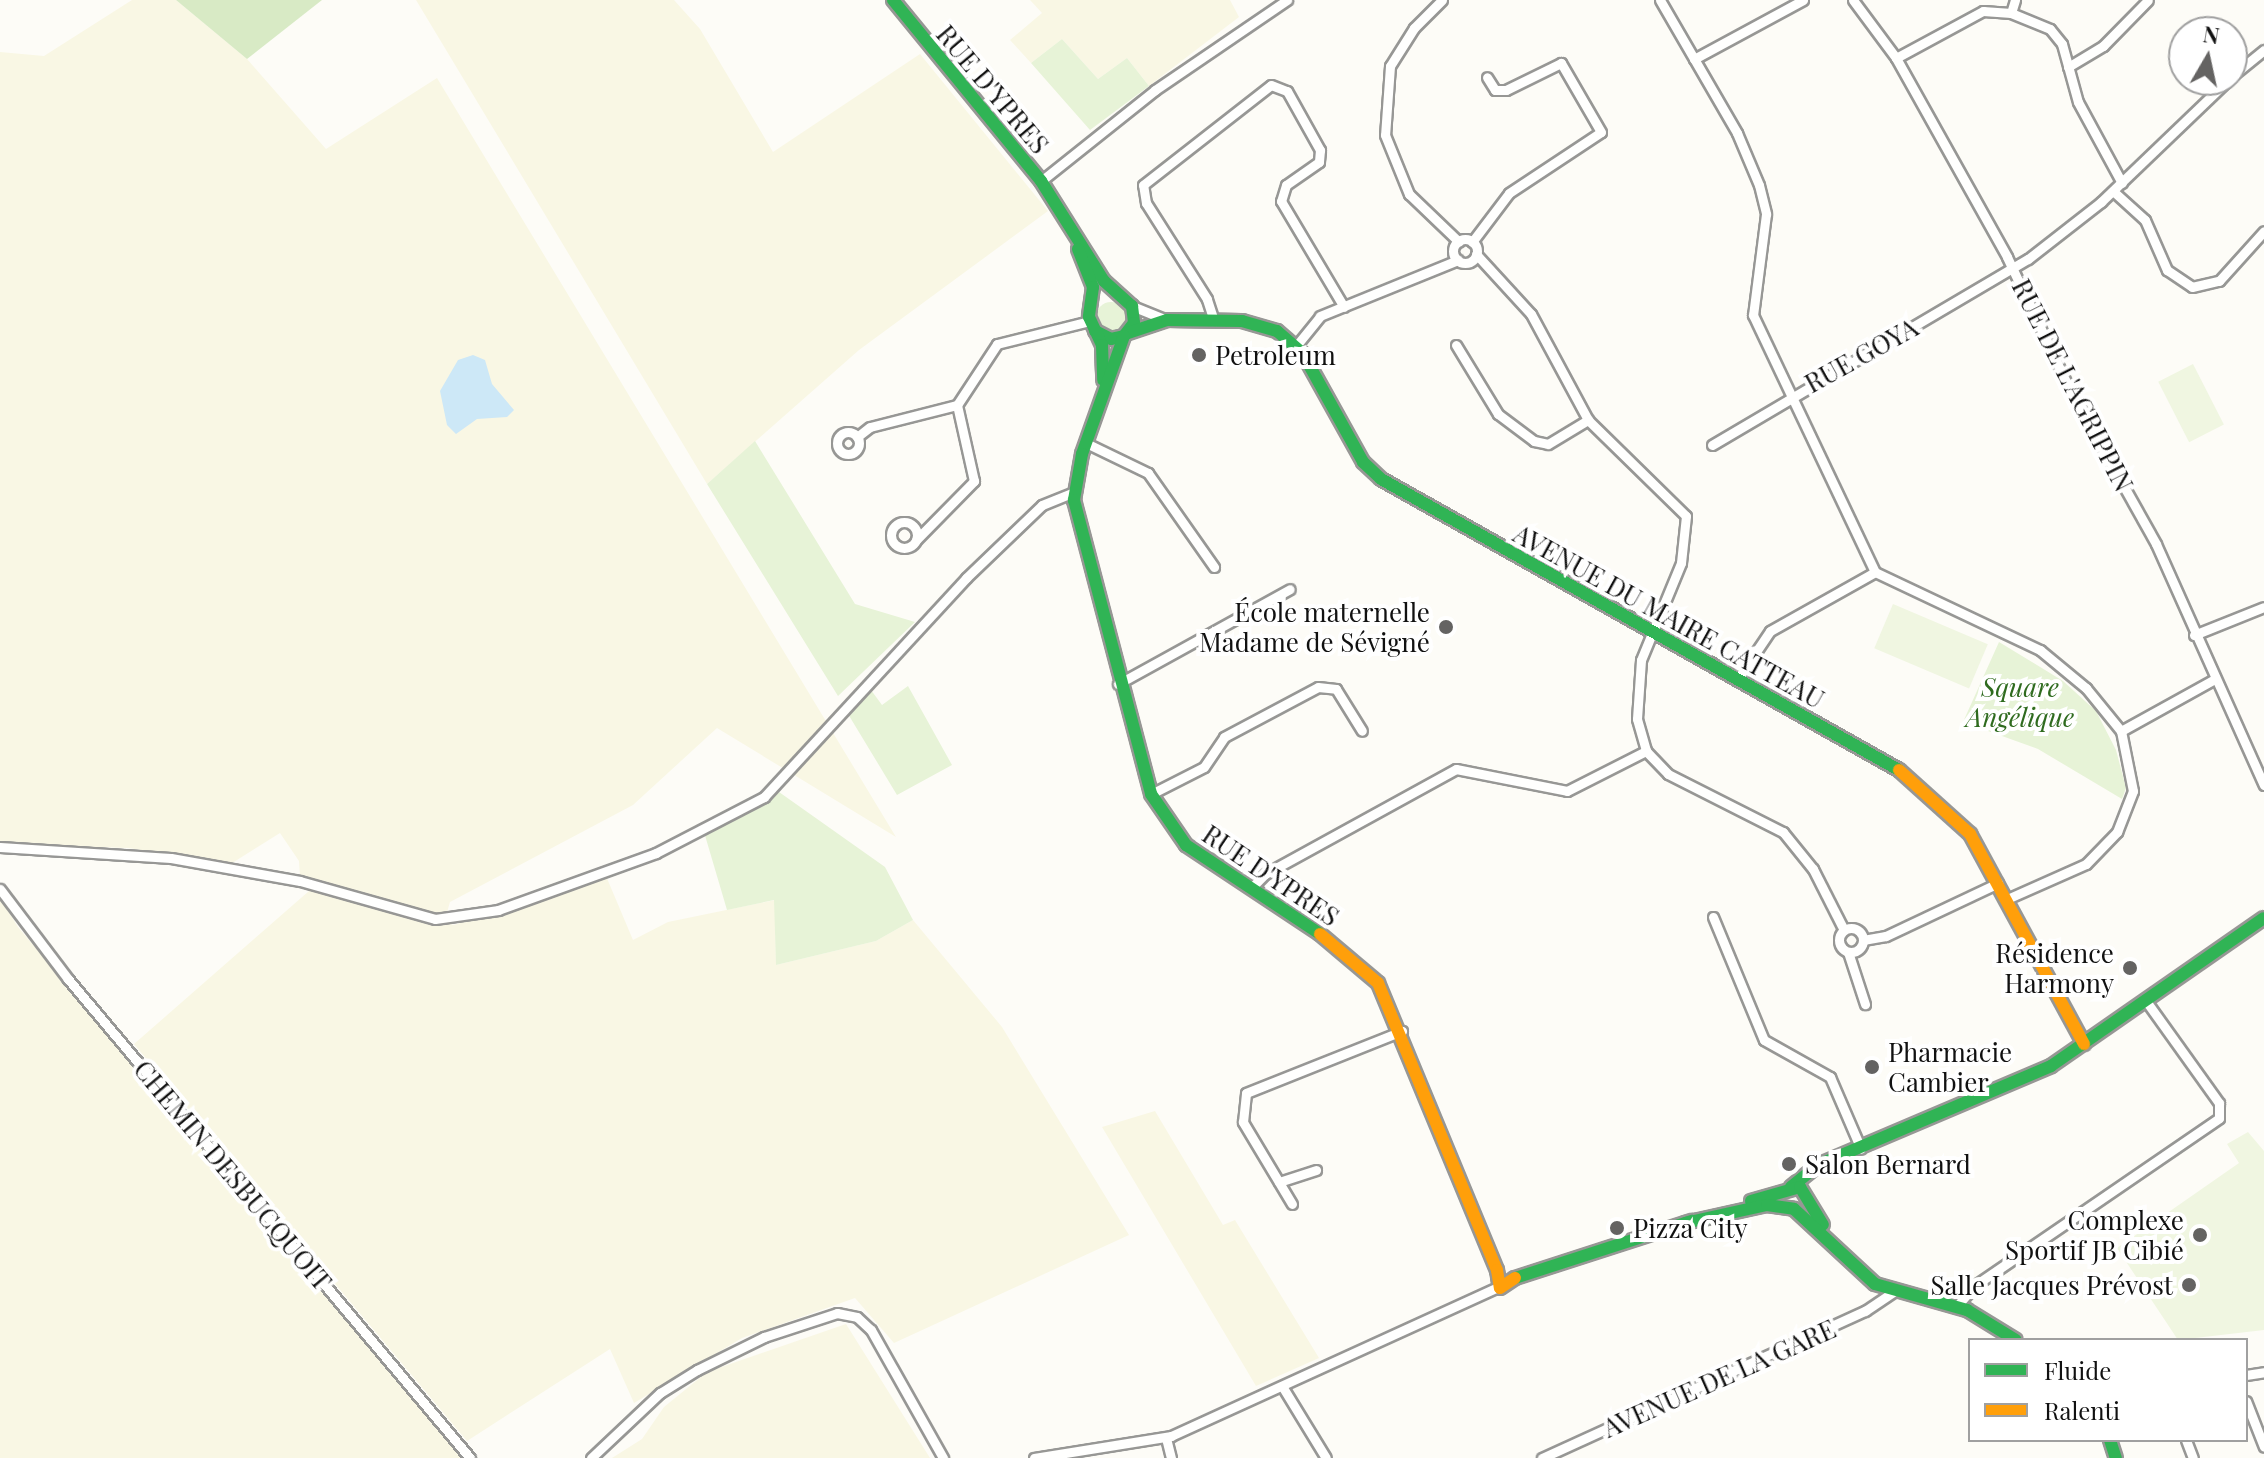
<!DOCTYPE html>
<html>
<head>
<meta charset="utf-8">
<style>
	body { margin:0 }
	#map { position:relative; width:2264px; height:1458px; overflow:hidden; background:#fdfcf7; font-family:"Playfair Display",serif }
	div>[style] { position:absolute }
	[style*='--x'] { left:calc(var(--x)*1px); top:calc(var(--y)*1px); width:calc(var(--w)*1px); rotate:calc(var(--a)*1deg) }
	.farmland>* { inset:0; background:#f9f7e4 }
	.green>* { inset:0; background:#e7f3d7 }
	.round { border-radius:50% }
	.forest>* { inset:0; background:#d8eac5 }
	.pitch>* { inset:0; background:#f0f6e1; transform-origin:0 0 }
	.water>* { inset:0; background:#cde8f7 }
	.roads { filter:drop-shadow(2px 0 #979795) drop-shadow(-2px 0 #979795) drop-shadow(0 2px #979795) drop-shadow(0 -2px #979795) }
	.street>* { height:9px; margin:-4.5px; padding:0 4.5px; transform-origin:4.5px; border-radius:4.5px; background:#fffffe }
	.street>.ring { margin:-4.5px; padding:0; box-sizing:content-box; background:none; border:9px solid #fffffe; border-radius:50% }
	.fast>* { height:12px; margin:-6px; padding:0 6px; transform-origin:6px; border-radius:6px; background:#30b455 }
	.slow>* { height:12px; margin:-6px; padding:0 6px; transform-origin:6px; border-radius:6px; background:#ff9f0a }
	.dots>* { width:22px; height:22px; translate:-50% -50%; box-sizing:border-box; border:4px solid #fff; border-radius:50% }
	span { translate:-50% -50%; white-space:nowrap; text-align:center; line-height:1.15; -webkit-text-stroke:8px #fff; paint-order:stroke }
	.street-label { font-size:26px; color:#111 }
	.poi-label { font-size:26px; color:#111 }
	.left { translate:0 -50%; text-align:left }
	.right { translate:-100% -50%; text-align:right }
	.park-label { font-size:26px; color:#2f6b1f; font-style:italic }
	.legend { position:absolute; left:1968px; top:1338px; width:280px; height:104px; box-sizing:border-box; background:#fff; border:2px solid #a0a0a0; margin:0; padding:10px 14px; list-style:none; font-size:24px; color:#111 }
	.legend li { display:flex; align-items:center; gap:16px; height:40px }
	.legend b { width:40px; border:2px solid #a0a0a0 }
	.north { position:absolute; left:2168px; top:16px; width:80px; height:80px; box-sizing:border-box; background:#fff; border:2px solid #a0a0a0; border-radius:50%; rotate:9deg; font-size:22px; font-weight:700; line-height:32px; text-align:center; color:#111 }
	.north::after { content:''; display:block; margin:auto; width:28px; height:36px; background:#646362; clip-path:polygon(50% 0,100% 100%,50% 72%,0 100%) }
</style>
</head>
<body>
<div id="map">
	<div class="farmland">
		<i style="clip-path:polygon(132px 0,176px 0,247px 59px,326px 149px,437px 78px,896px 837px,717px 728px,633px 805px,450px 902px,446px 916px,300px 877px,299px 861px,280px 833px,229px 865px,129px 848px,0 844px,0 52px,44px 56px)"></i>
		<i style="clip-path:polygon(416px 0,674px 0,700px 29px,773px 152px,920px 54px,1048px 211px,859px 350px,707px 484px)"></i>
		<i style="clip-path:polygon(1030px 0,1230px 0,1239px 17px,1149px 86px,1127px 58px,1098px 79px,1062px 39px,1031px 63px,1010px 40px,1042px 13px)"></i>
		<i style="clip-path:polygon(606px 876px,633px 940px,668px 922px,775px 900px,776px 965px,876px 941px,913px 920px,1002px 1027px,1129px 1235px,894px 1343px,855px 1298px,742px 1338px,634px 1403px,610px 1349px,467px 1441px,134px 1044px,309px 891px,307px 886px,454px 925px)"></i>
		<i style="clip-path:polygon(0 898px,18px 927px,464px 1458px,0 1458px)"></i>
		<i style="clip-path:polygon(1155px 1111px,1223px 1225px,1235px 1220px,1319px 1358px,1256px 1386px,1102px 1127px)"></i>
		<i style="clip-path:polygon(846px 1324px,930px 1458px,612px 1458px,642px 1439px,664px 1407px,707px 1372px)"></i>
	</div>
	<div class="green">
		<i style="clip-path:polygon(1062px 39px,1098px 79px,1127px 58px,1149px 86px,1090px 130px,1031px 63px)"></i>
		<i class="round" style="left:1096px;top:302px;width:30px;height:30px"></i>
		<i style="clip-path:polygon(755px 441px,855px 604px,915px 622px,838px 696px,707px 484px)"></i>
		<i style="clip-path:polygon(1999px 642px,2063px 681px,2096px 711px,2116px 750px,2126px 788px,2122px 799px,2038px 749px,1963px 722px)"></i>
		<i style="clip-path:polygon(868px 686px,882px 705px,908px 686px,952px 765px,897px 795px,848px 714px)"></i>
		<i style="clip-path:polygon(779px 792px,885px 867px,913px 920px,876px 941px,776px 965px,774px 900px,727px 910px,704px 832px)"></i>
	</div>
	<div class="forest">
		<i style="clip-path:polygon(176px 0,322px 0,247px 59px)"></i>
	</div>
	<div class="pitch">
		<i style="left:2193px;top:364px;width:68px;height:39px;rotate:63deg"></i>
		<i style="left:1893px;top:604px;width:103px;height:48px;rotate:23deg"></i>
		<i style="clip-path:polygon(2248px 1132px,2264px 1151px,2264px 1330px,2178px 1340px,2117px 1248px,2239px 1163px,2227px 1144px)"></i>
	</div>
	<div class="water">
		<i style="clip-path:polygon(473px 355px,485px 360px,492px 384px,514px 410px,507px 417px,477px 419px,456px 434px,447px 425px,440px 391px,458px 360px)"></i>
	</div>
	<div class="roads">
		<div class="street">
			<i style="--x:1442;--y:0;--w:40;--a:135"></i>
			<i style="--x:1414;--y:28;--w:45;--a:122.3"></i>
			<i style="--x:1390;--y:66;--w:69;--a:94.1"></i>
			<i style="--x:1385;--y:135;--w:64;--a:67.9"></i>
			<i style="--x:1409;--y:194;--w:69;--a:43.8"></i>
			<i style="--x:1660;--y:0;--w:154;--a:59.9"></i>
			<i style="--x:1737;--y:133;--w:56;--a:67.1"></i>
			<i style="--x:1759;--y:185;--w:30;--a:76"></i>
			<i style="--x:1766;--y:214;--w:102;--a:97.3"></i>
			<i style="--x:1753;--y:315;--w:284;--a:64.6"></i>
			<i style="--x:1875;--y:572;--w:183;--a:25.3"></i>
			<i style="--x:2040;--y:650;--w:60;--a:39.6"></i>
			<i style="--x:2086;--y:688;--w:55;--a:50.9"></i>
			<i style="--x:2121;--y:731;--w:107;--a:-29"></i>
			<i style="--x:1853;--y:0;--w:72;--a:53.4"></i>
			<i style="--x:1896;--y:58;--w:228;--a:60.8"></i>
			<i style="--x:2007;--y:257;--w:147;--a:64.7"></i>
			<i style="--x:2070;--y:390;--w:176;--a:60.8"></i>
			<i style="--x:2156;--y:544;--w:264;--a:65.9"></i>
			<i style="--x:2011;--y:13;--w:14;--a:-73"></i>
			<i style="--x:1896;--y:58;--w:99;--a:-28.4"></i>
			<i style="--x:1983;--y:11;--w:28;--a:4"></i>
			<i style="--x:2011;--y:13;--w:42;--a:22.3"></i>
			<i style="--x:2050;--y:29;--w:19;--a:51"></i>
			<i style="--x:2062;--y:44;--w:60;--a:74.6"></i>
			<i style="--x:2078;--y:102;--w:92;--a:61.5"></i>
			<i style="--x:1694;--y:59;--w:124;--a:-28.4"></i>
			<i style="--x:2068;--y:67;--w:41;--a:-31"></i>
			<i style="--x:2103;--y:46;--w:64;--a:-45.6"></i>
			<i style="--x:2232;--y:76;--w:41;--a:-39.1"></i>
			<i style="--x:1041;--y:181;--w:146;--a:-38.6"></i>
			<i style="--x:1155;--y:90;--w:160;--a:-34.3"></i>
			<i style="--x:2113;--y:191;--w:43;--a:42.2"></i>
			<i style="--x:2145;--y:220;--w:55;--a:66.3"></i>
			<i style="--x:2167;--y:270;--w:30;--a:34"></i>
			<i style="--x:2192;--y:287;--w:28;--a:-13"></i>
			<i style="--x:2219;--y:281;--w:67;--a:-48"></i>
			<i class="ring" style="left:1453px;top:239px;width:15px;height:15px"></i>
			<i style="--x:1472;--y:242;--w:61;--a:-52.9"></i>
			<i style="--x:1509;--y:193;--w:110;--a:-33.5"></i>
			<i style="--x:1601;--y:132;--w:80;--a:-120.1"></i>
			<i style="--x:1561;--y:63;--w:61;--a:153.9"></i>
			<i style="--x:1506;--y:90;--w:11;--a:180"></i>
			<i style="--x:1495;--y:90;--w:15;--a:-122"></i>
			<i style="--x:1476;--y:254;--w:81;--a:47.5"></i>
			<i style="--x:1531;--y:314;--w:120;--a:61.7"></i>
			<i style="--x:1588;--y:420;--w:137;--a:44.4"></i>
			<i style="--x:1686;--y:516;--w:47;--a:96.1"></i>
			<i style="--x:1681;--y:563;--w:105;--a:112.4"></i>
			<i style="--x:1641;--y:660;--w:59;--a:93.9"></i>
			<i style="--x:1637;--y:719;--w:33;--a:74"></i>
			<i style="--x:1646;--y:751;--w:32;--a:46"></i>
			<i style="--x:1668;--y:774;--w:129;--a:26.8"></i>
			<i style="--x:1783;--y:832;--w:48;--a:51"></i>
			<i style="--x:1813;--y:869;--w:68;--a:63.1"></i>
			<i style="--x:1132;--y:306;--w:38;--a:22"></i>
			<i style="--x:1214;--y:321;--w:23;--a:-108"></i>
			<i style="--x:1207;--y:299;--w:114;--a:-122.4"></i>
			<i style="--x:1146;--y:203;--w:18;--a:-99"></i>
			<i style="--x:1143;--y:185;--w:162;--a:-38"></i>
			<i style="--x:1271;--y:85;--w:17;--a:21"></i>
			<i style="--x:1287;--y:91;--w:68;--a:60.8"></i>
			<i style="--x:1320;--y:150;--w:12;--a:95"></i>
			<i style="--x:1319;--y:162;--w:40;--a:145.1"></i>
			<i style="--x:1286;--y:185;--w:17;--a:107"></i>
			<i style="--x:1281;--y:201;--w:123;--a:59.3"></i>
			<i style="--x:1456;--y:345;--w:81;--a:58.7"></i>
			<i style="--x:1498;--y:414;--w:45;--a:36.9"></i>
			<i style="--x:1534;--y:441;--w:14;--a:12"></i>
			<i style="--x:1548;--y:444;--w:47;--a:-31"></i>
			<i style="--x:1296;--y:346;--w:38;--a:-51"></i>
			<i style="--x:1320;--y:316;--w:149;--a:-22.1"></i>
			<i class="ring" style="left:837px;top:432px;width:13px;height:13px"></i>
			<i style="--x:857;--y:437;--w:16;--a:-38"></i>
			<i style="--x:870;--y:427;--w:90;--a:-14.2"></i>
			<i style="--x:957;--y:405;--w:73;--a:-56.7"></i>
			<i style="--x:997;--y:344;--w:96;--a:-13.9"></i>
			<i style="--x:1086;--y:443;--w:69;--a:25.8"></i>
			<i style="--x:1148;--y:473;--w:115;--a:54.9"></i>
			<i style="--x:1712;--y:445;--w:367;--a:-30.5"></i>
			<i style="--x:2028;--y:259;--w:93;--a:-38"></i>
			<i style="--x:2101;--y:202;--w:176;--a:-43.8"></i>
			<i class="ring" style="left:891px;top:522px;width:17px;height:17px"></i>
			<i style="--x:916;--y:540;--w:83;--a:-45.5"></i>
			<i style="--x:974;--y:481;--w:78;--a:-102.6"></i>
			<i style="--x:2194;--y:635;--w:75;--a:-21.8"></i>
			<i style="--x:1737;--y:680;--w:59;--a:-56"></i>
			<i style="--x:1770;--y:631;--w:120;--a:-29.3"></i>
			<i style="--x:1118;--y:684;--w:196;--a:-28.9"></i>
			<i style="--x:1151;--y:794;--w:59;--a:-27"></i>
			<i style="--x:1204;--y:767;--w:36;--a:-56"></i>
			<i style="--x:1224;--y:737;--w:106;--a:-28"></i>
			<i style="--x:1318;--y:687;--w:18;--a:6"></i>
			<i style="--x:1336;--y:689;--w:49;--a:58.2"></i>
			<i style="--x:0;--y:847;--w:171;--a:3.7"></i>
			<i style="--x:171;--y:858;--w:131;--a:10.1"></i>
			<i style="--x:300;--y:881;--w:140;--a:15.7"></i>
			<i style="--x:435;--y:919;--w:64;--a:-8.1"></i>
			<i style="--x:498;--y:910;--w:168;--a:-19.8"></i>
			<i style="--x:656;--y:853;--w:122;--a:-27.4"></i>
			<i style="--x:764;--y:797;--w:298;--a:-47.3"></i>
			<i style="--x:966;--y:578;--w:105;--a:-43.8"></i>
			<i style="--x:1042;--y:505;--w:35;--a:-22"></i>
			<i style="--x:1251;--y:888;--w:20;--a:-45"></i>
			<i style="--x:1265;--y:874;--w:218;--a:-28.8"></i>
			<i style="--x:1456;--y:769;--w:113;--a:11.2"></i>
			<i style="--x:1567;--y:791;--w:89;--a:-26.9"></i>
			<i style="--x:0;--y:889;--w:113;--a:52.9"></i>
			<i style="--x:68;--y:979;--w:625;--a:49.99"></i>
			<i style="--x:2007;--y:899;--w:86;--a:-23.9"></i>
			<i style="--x:2086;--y:864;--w:45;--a:-45.9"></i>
			<i style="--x:2117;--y:832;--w:44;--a:-68.7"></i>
			<i style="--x:2133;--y:791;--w:61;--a:-101.3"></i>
			<i style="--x:1713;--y:917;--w:133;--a:67.5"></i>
			<i style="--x:1764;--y:1040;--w:76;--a:29.3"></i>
			<i style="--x:1830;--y:1077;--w:78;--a:66.7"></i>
			<i class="ring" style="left:1839px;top:928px;width:15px;height:15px"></i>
			<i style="--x:1863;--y:940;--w:23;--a:-10"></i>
			<i style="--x:1886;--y:936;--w:124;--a:-25.3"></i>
			<i style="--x:1848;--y:952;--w:55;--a:71.9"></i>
			<i style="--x:1279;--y:1182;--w:39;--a:-18"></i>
			<i style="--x:1292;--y:1204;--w:96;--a:-120.9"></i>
			<i style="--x:1243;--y:1122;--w:29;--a:-84"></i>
			<i style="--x:1246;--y:1093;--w:168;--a:-21.7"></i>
			<i style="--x:1956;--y:1307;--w:28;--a:-49"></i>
			<i style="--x:1974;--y:1286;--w:297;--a:-34.4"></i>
			<i style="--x:2219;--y:1118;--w:15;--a:-90"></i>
			<i style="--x:2219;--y:1103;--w:125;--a:-125.6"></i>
			<i style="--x:2246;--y:1375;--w:18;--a:-9"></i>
			<i style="--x:1282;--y:1386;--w:84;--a:58.6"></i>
			<i style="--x:2246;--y:1401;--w:49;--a:68.6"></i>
			<i style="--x:1166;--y:1438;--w:21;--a:76"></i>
			<i style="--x:2186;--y:1440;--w:19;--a:69"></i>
			<i style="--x:591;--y:1458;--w:95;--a:-43.3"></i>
			<i style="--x:660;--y:1393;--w:44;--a:-31.9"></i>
			<i style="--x:697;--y:1370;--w:75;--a:-26.2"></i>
			<i style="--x:764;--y:1337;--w:77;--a:-18.2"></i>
			<i style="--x:837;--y:1313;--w:20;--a:11"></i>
			<i style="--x:857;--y:1317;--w:19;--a:43"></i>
			<i style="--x:871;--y:1330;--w:147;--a:60.6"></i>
			<i style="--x:1034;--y:1458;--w:139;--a:-9.1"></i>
			<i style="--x:1171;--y:1436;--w:359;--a:-24.5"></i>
			<i style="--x:1542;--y:1458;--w:355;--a:-24.5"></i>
			<i style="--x:1865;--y:1311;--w:34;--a:-34"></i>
		</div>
		<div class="fast">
			<i style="--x:893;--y:0;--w:234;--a:50.7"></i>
			<i style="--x:1041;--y:181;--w:118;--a:57.8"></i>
			<i style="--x:1104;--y:281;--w:38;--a:42"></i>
			<i style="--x:1132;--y:306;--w:17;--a:83"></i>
			<i style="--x:1134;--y:323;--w:16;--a:128"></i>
			<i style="--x:1124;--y:336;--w:13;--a:167"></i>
			<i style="--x:1111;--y:339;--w:18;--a:-153"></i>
			<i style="--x:1078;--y:249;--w:41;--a:68.5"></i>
			<i style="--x:1093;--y:287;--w:30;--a:98"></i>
			<i style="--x:1089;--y:317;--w:31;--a:65"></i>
			<i style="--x:1102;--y:345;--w:35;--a:88"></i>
			<i style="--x:1128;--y:333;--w:41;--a:-18.4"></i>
			<i style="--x:1167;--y:320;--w:75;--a:0.8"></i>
			<i style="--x:1242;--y:321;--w:36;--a:16"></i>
			<i style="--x:1277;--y:331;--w:35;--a:41"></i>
			<i style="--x:1303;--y:354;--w:124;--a:60.9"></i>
			<i style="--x:1363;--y:462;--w:25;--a:43"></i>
			<i style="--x:1381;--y:479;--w:594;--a:29.33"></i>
			<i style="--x:1124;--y:336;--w:125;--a:109.6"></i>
			<i style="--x:1082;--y:454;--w:47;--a:99.9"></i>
			<i style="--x:1074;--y:500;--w:304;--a:75.3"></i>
			<i style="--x:1151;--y:794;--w:62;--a:55.5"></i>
			<i style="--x:1186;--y:845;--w:161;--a:33.6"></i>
			<i style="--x:1791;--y:1187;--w:35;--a:-39"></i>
			<i style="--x:1818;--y:1165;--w:253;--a:-23"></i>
			<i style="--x:2051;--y:1066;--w:259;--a:-34.8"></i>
			<i style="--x:1751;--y:1201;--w:51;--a:-15.9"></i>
			<i style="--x:1800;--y:1187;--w:44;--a:58.8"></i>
			<i style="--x:1685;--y:1223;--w:84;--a:-12.4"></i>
			<i style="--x:1767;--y:1205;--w:27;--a:8"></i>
			<i style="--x:1794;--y:1209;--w:110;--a:42.8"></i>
			<i style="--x:1875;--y:1284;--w:96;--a:15.8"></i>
			<i style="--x:1967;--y:1310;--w:57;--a:31.5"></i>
			<i style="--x:1515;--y:1278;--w:186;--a:-17.9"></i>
			<i style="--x:2110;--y:1440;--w:19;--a:72"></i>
		</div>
		<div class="slow">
			<i style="--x:1899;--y:770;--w:96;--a:42"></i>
			<i style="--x:1970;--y:834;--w:239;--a:61.5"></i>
			<i style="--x:1320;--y:934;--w:76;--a:40.2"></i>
			<i style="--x:1378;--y:983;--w:311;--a:67.5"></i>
			<i style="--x:1497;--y:1270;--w:18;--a:81"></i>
			<i style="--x:1500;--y:1288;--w:18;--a:-34"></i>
		</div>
	</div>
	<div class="dots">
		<i style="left:1199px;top:355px;background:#646362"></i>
		<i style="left:1446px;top:627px;background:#646362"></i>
		<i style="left:2130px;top:968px;background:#646362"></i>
		<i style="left:1872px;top:1067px;background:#646362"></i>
		<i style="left:1789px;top:1164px;background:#646362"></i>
		<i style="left:1617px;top:1228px;background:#646362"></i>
		<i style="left:2200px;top:1235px;background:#646362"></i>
		<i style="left:2189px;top:1285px;background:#646362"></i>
	</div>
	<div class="street-label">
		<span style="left:993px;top:89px;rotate:50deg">RUE D'YPRES</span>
		<span style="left:1861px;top:355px;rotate:-29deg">RUE GOYA</span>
		<span style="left:2073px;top:385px;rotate:63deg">RUE DE L'AGRIPPIN</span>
		<span style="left:1669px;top:616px;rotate:29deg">AVENUE DU MAIRE CATTEAU</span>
		<span style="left:1271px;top:875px;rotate:34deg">RUE D'YPRES</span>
		<span style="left:233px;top:1175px;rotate:50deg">CHEMIN DESBUCQUOIT</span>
		<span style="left:1719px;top:1378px;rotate:-24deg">AVENUE DE LA GARE</span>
	</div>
	<div class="poi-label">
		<span class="left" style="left:1215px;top:355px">Petroleum</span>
		<span class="right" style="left:1430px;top:627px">École maternelle<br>Madame de Sévigné</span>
		<span class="right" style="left:2114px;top:968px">Résidence<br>Harmony</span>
		<span class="left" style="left:1888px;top:1067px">Pharmacie<br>Cambier</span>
		<span class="left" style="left:1805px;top:1164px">Salon Bernard</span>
		<span class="right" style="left:2184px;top:1235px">Complexe<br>Sportif JB Cibié</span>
		<span class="left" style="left:1633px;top:1228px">Pizza City</span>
		<span class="right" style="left:2173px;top:1285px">Salle Jacques Prévost</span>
	</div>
	<div class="park-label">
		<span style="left:2020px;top:702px">Square<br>Angélique</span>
	</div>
	<ul class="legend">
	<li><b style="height:10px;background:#30b455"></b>Fluide</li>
	<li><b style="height:10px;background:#ff9f0a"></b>Ralenti</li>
	</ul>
	<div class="north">N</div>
</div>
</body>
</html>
